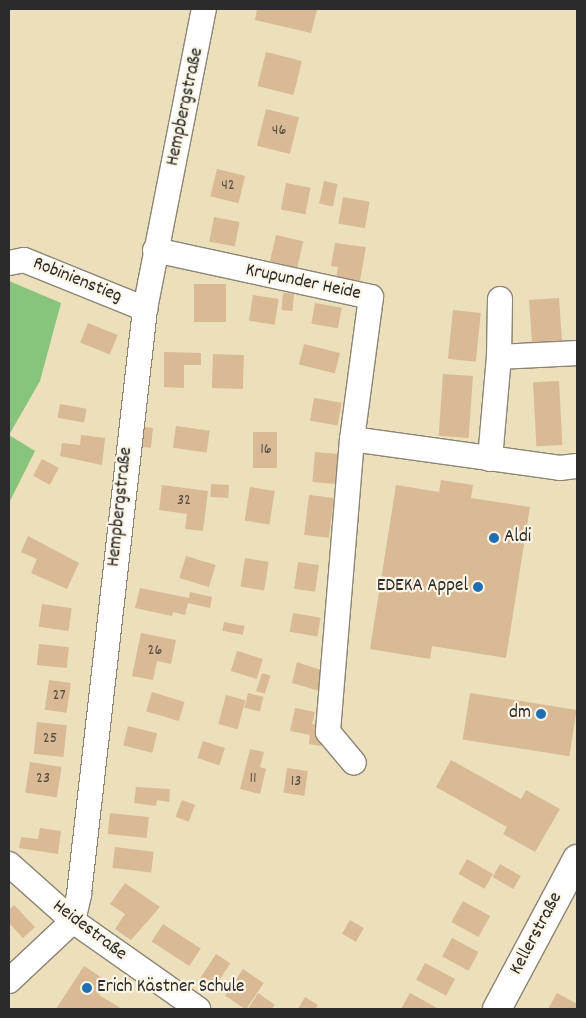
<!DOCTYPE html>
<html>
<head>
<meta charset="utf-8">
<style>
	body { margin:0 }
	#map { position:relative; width:586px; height:1018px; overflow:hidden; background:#ebdfbc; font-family:Dekko,sans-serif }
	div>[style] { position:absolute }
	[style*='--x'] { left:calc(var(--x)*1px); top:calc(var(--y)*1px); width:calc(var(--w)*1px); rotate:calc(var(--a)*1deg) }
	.green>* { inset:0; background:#87c57c }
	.building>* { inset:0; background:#dab995; transform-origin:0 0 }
	.roads { filter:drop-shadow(1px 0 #8b8574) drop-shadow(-1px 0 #8b8574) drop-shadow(0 1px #8b8574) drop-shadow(0 -1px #8b8574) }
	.minor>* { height:24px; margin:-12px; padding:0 12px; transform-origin:12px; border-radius:12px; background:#fff }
	.major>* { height:28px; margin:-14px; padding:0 14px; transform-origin:14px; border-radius:14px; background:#fff }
	.dots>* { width:14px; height:14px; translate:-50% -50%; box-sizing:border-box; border:2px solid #fcf5e5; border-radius:50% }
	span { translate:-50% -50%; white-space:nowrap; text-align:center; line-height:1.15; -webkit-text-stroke:4.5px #fcf5e5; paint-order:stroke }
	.number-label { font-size:16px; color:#574e46 }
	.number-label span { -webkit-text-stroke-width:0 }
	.street-label { font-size:19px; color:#2b2b2b }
	.poi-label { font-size:19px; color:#2b2b2b }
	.left { translate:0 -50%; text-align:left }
	.right { translate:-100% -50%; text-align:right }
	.frame { position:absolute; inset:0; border:10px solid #2b2b2b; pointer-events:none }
</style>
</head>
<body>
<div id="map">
	<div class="green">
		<i style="clip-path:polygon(9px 281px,61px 303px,40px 381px,9px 435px,35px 451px,9px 503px)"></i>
	</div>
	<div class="building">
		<i style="clip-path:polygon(257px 9px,311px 9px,317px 10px,311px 33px,255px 20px)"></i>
		<i style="left:266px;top:52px;width:37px;height:35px;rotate:14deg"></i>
		<i style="left:266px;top:109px;width:34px;height:38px;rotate:14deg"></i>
		<i style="left:217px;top:169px;width:29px;height:28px;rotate:14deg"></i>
		<i style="left:324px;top:181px;width:14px;height:23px;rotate:12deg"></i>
		<i style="left:286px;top:183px;width:25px;height:27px;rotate:11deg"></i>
		<i style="left:343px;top:197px;width:27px;height:27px;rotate:10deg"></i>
		<i style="left:214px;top:217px;width:26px;height:25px;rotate:11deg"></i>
		<i style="left:276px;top:235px;width:28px;height:27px;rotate:13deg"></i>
		<i style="clip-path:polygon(335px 243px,366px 247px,360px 281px,336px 278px,338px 267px,331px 266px)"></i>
		<i style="left:194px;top:284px;width:32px;height:38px"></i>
		<i style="left:283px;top:293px;width:11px;height:17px;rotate:5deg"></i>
		<i style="left:253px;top:295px;width:26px;height:26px;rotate:9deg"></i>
		<i style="left:559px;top:298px;width:45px;height:30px;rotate:86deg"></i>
		<i style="left:315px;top:303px;width:27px;height:21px;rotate:10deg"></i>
		<i style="left:453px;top:310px;width:28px;height:49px;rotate:6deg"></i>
		<i style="left:88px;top:323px;width:32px;height:21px;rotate:22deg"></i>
		<i style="left:304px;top:344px;width:37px;height:21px;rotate:14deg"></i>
		<i style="clip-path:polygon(164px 352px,201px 353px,201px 365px,184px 365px,184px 388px,164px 387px)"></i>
		<i style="left:213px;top:354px;width:31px;height:34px;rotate:2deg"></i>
		<i style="left:443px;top:374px;width:30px;height:62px;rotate:4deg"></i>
		<i style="left:559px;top:381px;width:64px;height:26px;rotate:87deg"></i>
		<i style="left:314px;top:398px;width:28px;height:23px;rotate:10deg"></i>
		<i style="left:60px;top:404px;width:27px;height:14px;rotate:10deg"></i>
		<i style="left:176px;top:426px;width:34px;height:22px;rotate:8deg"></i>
		<i style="left:144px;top:427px;width:9px;height:20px;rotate:6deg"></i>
		<i style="left:253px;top:432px;width:24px;height:36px"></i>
		<i style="clip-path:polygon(81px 435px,105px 438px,102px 465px,60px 456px,62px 443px,80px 445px)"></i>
		<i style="left:315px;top:452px;width:25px;height:30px;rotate:5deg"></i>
		<i style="left:42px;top:459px;width:19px;height:19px;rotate:28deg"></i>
		<i style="clip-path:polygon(441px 480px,473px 485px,471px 498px,530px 507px,506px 658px,432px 646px,430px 659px,370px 649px,396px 485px,439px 492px)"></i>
		<i style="left:211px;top:484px;width:18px;height:13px;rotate:3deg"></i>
		<i style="clip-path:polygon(162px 485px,208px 491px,203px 531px,185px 529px,187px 514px,159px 510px)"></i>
		<i style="left:250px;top:487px;width:25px;height:34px;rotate:9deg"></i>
		<i style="left:309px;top:495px;width:25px;height:40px;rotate:7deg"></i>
		<i style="clip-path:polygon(28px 536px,79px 563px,67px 589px,31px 573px,37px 559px,21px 552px)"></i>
		<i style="left:186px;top:556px;width:31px;height:23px;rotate:17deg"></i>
		<i style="left:245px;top:558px;width:24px;height:29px;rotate:9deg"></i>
		<i style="left:298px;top:562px;width:21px;height:27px;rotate:8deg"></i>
		<i style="clip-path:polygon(140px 588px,189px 598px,190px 592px,212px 597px,210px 608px,188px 603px,185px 615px,173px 612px,172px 616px,135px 608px)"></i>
		<i style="left:42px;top:604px;width:30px;height:23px;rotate:8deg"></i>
		<i style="left:293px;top:613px;width:28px;height:19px;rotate:10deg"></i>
		<i style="left:224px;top:622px;width:21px;height:9px;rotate:11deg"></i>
		<i style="clip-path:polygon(141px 633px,176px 640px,171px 664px,157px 661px,153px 680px,132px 676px)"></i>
		<i style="left:39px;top:644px;width:30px;height:21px;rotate:6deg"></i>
		<i style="left:237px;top:651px;width:27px;height:21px;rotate:17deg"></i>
		<i style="clip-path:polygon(297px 662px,327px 672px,323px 692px,292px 683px)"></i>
		<i style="left:262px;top:673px;width:9px;height:19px;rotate:18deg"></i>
		<i style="left:49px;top:680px;width:22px;height:30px;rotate:8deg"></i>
		<i style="left:152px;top:692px;width:34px;height:20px;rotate:17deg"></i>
		<i style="left:248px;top:693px;width:16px;height:15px;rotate:14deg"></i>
		<i style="left:470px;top:693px;width:108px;height:47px;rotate:9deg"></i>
		<i style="left:226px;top:695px;width:20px;height:30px;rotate:15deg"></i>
		<i style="clip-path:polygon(295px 708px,315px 712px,312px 724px,326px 727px,321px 746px,309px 744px,310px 735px,290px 731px)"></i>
		<i style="left:37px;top:722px;width:30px;height:32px;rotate:6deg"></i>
		<i style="left:128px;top:726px;width:30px;height:20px;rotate:14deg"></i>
		<i style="left:203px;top:741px;width:23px;height:18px;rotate:18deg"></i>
		<i style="clip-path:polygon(250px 749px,264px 752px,260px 767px,266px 769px,260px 794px,240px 789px)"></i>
		<i style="clip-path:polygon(451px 760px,521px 799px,526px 790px,560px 809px,535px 852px,503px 834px,507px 827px,436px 787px)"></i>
		<i style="left:30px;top:762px;width:32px;height:31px;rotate:9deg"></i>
		<i style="left:287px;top:768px;width:21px;height:25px;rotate:8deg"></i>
		<i style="clip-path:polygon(136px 787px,170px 789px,169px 802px,157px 800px,156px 806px,134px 803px)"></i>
		<i style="left:182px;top:800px;width:14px;height:18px;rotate:21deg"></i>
		<i style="left:110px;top:813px;width:39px;height:21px;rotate:6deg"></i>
		<i style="clip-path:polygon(40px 828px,61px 831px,58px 854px,19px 848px,21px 837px,38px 839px)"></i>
		<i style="left:115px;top:847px;width:39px;height:21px;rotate:7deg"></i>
		<i style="left:467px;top:859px;width:30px;height:17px;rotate:30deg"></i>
		<i style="left:500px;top:864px;width:24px;height:15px;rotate:30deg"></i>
		<i style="clip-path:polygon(125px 883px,160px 907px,131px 940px,115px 929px,125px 914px,110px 904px)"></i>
		<i style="left:463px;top:901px;width:31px;height:24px;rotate:29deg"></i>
		<i style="clip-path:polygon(14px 905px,35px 927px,23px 938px,9px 923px,9px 910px)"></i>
		<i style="left:350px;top:920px;width:16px;height:16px;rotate:30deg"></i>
		<i style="left:163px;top:924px;width:45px;height:21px;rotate:33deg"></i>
		<i style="left:452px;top:938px;width:30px;height:21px;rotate:28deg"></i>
		<i style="left:216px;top:954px;width:17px;height:30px;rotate:33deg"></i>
		<i style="left:425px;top:963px;width:34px;height:19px;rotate:28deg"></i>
		<i style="clip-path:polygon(84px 966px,108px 982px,99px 995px,122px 1009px,56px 1009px)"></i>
		<i style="left:243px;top:969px;width:25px;height:32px;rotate:34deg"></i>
		<i style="clip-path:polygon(258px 993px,275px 1005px,272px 1009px,248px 1009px)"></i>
		<i style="clip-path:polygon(410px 993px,439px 1009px,401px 1009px)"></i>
		<i style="clip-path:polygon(557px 993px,577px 1004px,577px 1009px,548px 1009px)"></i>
		<i style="clip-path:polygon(305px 997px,318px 1005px,315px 1009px,298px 1009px)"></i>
	</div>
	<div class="roads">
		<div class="minor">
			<i style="--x:155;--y:250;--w:221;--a:12.3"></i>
			<i style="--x:371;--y:297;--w:143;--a:97.6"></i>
			<i style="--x:352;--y:439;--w:210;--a:7.9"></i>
			<i style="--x:560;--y:468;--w:17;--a:-7"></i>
			<i style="--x:9;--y:263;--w:15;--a:-11"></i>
			<i style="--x:24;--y:260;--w:131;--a:22"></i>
			<i style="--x:499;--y:357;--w:58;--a:-89"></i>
			<i style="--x:352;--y:439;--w:294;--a:94.7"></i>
			<i style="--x:328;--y:732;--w:40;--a:50"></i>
			<i style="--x:490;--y:459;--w:102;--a:-85"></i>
			<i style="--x:499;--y:357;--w:78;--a:-2.9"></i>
			<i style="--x:9;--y:864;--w:86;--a:41.7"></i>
			<i style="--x:73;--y:921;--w:153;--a:35.1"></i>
			<i style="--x:9;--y:981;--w:88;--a:-43.2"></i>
			<i style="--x:73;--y:921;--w:28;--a:-77"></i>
			<i style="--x:79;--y:894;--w:589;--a:-83.56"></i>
			<i style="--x:145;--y:309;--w:306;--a:-78.9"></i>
		</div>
		<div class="major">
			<i style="--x:497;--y:1009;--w:170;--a:-61.9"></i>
		</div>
	</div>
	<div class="dots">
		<i style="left:494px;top:538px;background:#1f6fb2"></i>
		<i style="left:478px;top:587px;background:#1f6fb2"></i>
		<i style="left:541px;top:714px;background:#1f6fb2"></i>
		<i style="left:87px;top:988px;background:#1f6fb2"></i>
	</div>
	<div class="number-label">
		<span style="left:279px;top:131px">46</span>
		<span style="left:228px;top:186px">42</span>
		<span style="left:266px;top:450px">16</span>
		<span style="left:184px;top:501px">32</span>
		<span style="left:155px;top:651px">26</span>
		<span style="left:59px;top:696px">27</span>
		<span style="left:50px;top:739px">25</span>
		<span style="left:43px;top:779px">23</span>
		<span style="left:253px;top:779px">11</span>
		<span style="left:296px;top:782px">13</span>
	</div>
	<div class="street-label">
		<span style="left:186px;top:107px;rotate:-78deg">Hempbergstraße</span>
		<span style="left:77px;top:281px;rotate:22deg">Robinienstieg</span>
		<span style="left:303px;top:283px;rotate:12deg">Krupunder Heide</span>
		<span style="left:121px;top:507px;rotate:-84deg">Hempbergstraße</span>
		<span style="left:89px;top:931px;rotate:37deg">Heidestraße</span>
		<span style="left:537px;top:934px;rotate:-62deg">Kellerstraße</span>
	</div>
	<div class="poi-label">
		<span class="left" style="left:504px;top:538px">Aldi</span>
		<span class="right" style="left:468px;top:587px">EDEKA Appel</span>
		<span class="right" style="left:531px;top:714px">dm</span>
		<span class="left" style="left:97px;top:988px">Erich Kästner Schule</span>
	</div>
	<div class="frame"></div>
</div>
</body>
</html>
